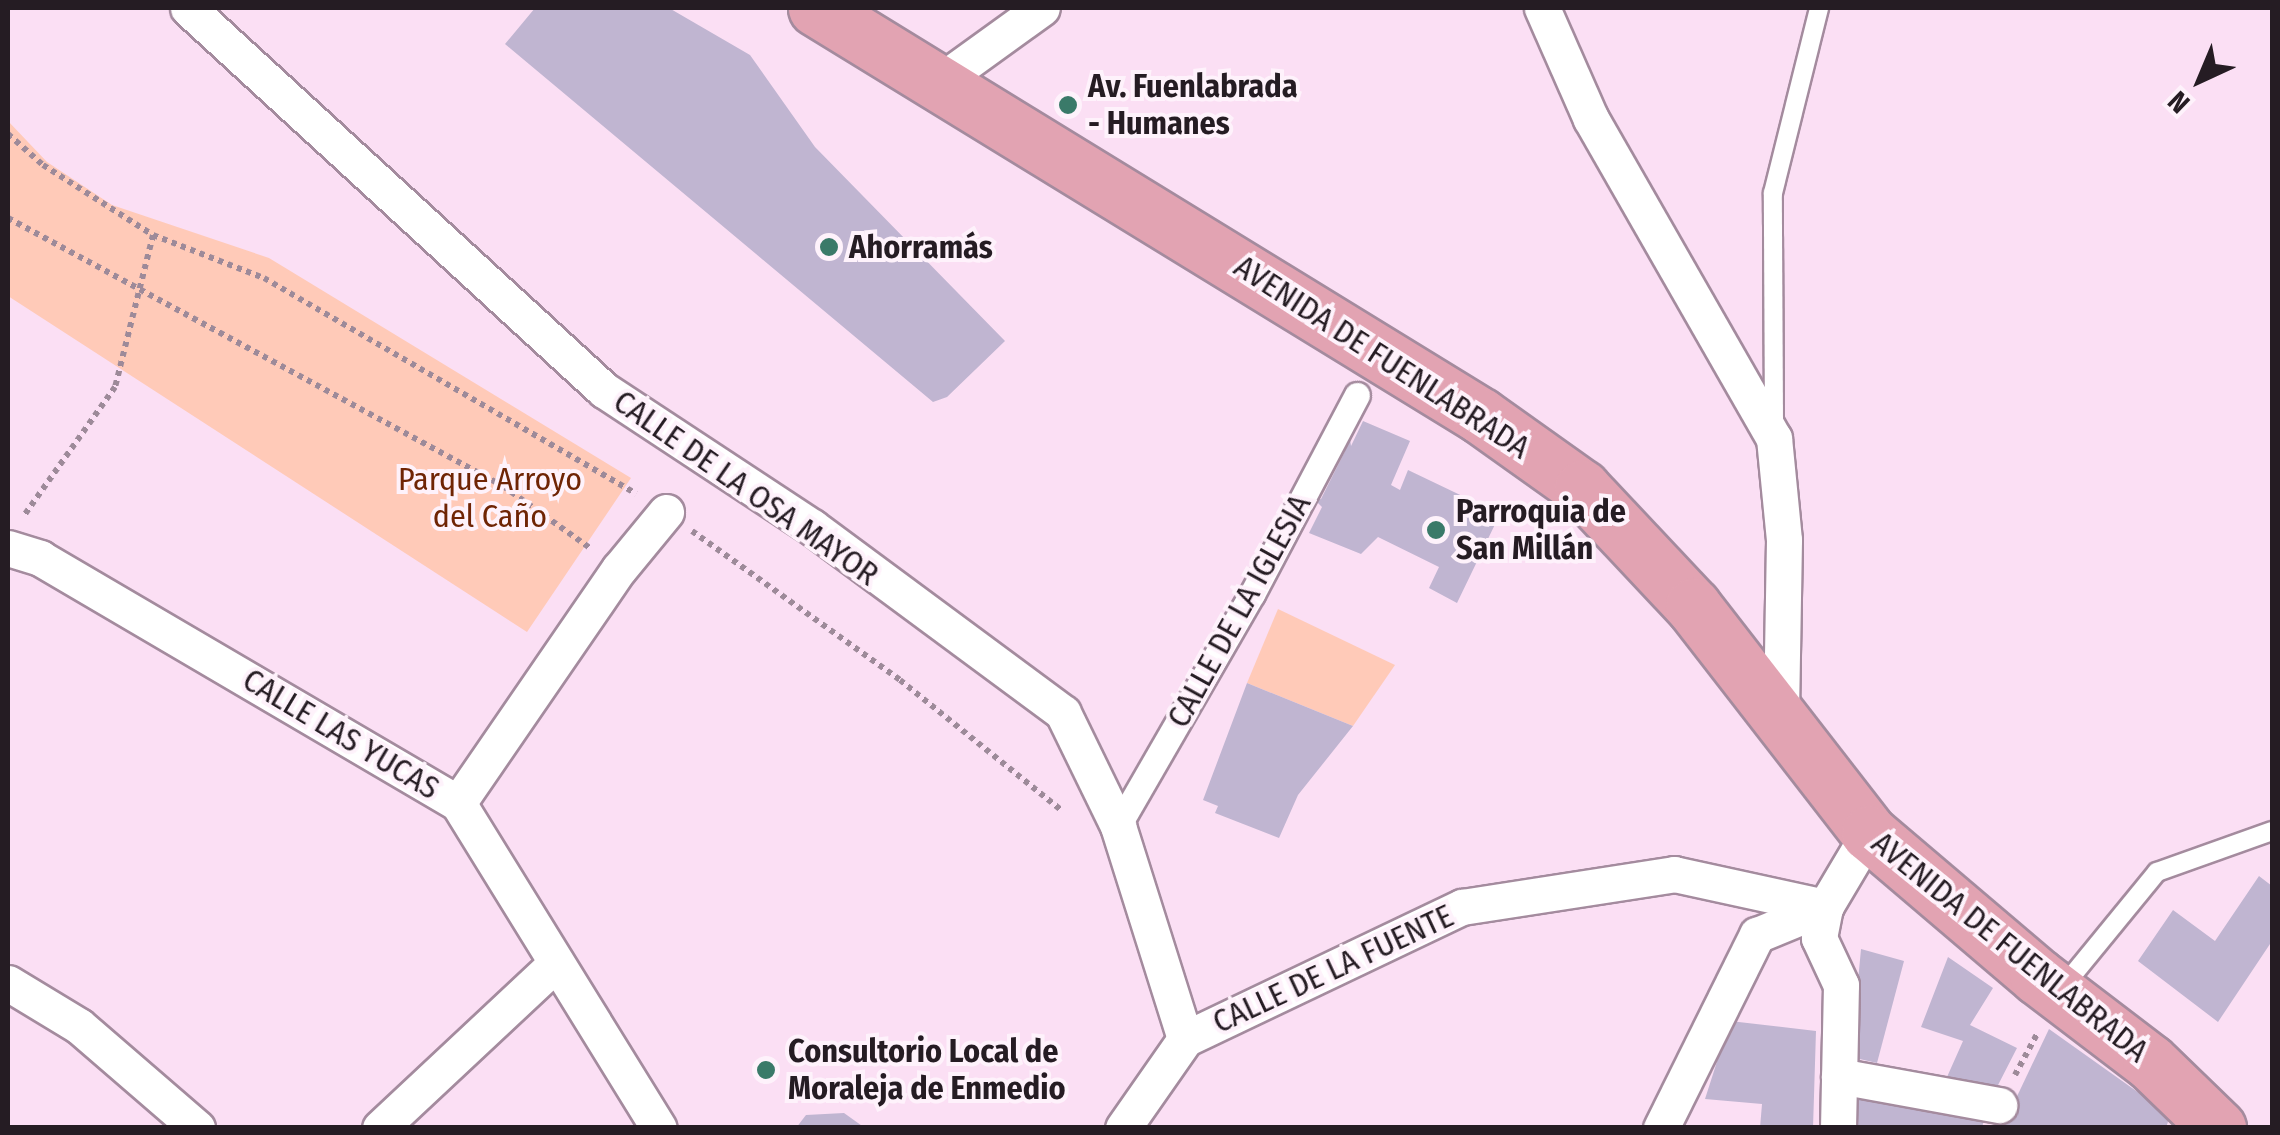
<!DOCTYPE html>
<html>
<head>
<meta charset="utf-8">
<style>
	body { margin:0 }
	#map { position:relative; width:2280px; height:1135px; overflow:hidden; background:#fbdff4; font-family:"Fira Sans Condensed",sans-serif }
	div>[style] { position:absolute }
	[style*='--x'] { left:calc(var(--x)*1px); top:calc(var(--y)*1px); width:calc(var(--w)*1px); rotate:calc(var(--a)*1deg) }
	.green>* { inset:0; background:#ffcab8 }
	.building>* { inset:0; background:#c0b5d1 }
	.path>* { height:6px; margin-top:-3px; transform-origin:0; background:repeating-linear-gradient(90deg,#9d8a99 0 5px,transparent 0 10px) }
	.roads { filter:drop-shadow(2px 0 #a48b9e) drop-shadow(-2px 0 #a48b9e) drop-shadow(0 2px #a48b9e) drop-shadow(0 -2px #a48b9e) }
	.service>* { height:18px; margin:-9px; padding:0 9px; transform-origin:9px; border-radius:9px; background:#fff }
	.pedestrian>* { height:25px; margin:-12.5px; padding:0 12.5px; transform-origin:12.5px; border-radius:12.5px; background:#fff }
	.minor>* { height:35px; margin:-17.5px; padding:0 17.5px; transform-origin:17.5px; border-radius:17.5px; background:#fff }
	.primary>* { height:55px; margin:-27.5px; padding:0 27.5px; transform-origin:27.5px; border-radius:27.5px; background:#e2a3b2 }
	.dots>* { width:28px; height:28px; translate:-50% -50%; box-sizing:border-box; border:5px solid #fef2fb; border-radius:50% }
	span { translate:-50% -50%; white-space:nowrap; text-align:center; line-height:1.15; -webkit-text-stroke:8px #fef2fb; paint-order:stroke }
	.poi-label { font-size:32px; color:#251c23; font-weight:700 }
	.left { translate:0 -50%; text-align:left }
	.street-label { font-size:32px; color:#251c23 }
	.park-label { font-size:32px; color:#6f2404 }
	.frame { position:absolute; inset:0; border:10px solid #251c23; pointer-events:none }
	.north { position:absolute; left:2150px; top:30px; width:100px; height:100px; -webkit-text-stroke:8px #fef2fb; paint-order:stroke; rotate:224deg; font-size:28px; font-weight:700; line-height:40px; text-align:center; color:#251c23 }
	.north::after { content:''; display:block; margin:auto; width:35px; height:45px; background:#251c23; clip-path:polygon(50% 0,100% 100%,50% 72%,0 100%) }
</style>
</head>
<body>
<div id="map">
	<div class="green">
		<i style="clip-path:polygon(8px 121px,47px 162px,112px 205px,269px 258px,631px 478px,527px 632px,8px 296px)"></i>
		<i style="clip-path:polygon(1278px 609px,1395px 665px,1353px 726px,1247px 683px)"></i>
	</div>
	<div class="building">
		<i style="clip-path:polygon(535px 8px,669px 8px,750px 55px,815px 147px,1005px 341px,947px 397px,933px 402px,505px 44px)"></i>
		<i style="clip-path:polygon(1363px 421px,1410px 441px,1391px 485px,1400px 490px,1408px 470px,1500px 514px,1457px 603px,1429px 588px,1439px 567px,1378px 537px,1361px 554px,1309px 533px,1322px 507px,1315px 500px,1321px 499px,1345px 451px,1343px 441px,1350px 439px,1351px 446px)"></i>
		<i style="clip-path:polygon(1247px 683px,1353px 726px,1298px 795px,1279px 838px,1215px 813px,1218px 806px,1203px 800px)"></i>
		<i style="clip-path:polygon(2259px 876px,2272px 886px,2272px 941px,2218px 1022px,2138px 961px,2173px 910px,2215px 941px)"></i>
		<i style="clip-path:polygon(1861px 949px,1904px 961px,1877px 1063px,1851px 1057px)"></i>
		<i style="clip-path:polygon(1948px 957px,1993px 988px,1970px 1025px,2017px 1048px,1996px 1089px,1947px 1077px,1963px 1041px,1921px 1027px)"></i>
		<i style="clip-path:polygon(1730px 1021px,1816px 1031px,1813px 1128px,1760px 1128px,1762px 1104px,1705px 1099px)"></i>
		<i style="clip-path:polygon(2049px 1029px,2170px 1115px,2166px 1128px,2002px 1128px)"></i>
		<i style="clip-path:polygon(1850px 1083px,1985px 1115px,1982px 1128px,1846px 1128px)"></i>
		<i style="clip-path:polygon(844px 1113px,865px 1128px,796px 1128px,806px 1115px)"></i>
	</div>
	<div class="path">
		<i style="--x:8;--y:134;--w:47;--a:41.5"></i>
		<i style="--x:43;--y:165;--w:130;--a:32.5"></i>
		<i style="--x:153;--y:235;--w:157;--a:104"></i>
		<i style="--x:115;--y:387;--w:159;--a:125.3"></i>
		<i style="--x:8;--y:218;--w:563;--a:28.43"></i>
		<i style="--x:503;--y:486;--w:107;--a:35.5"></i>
		<i style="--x:153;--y:235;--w:119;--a:21.2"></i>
		<i style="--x:264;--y:278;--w:430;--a:30.1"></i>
		<i style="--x:692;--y:531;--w:256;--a:35.6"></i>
		<i style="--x:900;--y:680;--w:206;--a:38.9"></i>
		<i style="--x:2015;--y:1075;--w:47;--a:-61.8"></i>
	</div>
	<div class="roads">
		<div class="service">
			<i style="--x:1774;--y:421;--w:228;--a:-90.3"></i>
			<i style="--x:1773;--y:193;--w:191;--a:-76"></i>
			<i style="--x:2062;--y:988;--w:150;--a:-50.7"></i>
			<i style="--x:2157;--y:872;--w:122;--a:-19.6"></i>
		</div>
		<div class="pedestrian">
			<i style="--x:1118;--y:826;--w:268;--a:-60"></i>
			<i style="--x:1252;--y:594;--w:225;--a:-62.2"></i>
		</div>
		<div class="minor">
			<i style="--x:188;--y:8;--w:565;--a:42.56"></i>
			<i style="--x:604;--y:390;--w:249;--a:33.4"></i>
			<i style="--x:812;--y:527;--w:312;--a:36.5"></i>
			<i style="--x:1063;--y:713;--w:126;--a:64"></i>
			<i style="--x:1118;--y:826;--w:223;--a:72.5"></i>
			<i style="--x:1542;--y:8;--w:121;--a:66.2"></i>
			<i style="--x:1591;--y:119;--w:368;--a:60.2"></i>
			<i style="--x:1774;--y:438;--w:102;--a:84.4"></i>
			<i style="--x:1784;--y:540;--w:180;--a:91"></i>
			<i style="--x:942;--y:80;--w:123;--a:-35.8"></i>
			<i style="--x:8;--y:548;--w:34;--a:17"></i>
			<i style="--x:40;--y:558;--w:485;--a:30.4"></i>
			<i style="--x:458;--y:803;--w:382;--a:58.3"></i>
			<i style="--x:458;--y:803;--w:284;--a:-55.5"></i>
			<i style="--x:619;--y:569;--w:74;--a:-50.5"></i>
			<i style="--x:8;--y:983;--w:83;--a:31.2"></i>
			<i style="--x:79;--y:1026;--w:156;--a:40.8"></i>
			<i style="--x:1839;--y:1076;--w:163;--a:10.3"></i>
			<i style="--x:380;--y:1128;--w:240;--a:-43.1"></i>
			<i style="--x:1123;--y:1128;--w:108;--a:-55.1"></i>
			<i style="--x:1185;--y:1039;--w:307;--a:-25.5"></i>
			<i style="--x:1462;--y:907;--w:215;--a:-8.8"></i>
			<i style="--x:1674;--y:874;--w:155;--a:12.3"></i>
			<i style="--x:1661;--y:1128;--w:216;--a:-63.6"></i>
			<i style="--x:1757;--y:935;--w:74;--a:-22.4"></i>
			<i style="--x:1838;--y:1128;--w:143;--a:-88.8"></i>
			<i style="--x:1841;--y:985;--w:52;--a:-115.1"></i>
			<i style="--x:1819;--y:938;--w:32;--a:-79"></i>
			<i style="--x:1825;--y:907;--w:86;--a:-59.3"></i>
		</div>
		<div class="primary">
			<i style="--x:816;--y:8;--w:780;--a:31.53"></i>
			<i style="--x:1481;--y:416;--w:124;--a:35.5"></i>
			<i style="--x:1582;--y:488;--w:162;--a:46.8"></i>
			<i style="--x:1693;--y:606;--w:287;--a:52.2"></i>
			<i style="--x:1869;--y:833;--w:221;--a:40.4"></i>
			<i style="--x:2037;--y:976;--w:142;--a:37.3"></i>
			<i style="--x:2150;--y:1062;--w:95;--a:44.1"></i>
		</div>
	</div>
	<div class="dots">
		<i style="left:1068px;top:105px;background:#3a7a69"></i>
		<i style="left:829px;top:247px;background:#3a7a69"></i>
		<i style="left:1436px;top:530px;background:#3a7a69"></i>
		<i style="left:766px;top:1070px;background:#3a7a69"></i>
	</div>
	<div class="poi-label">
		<span class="left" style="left:1088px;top:105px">Av. Fuenlabrada<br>- Humanes</span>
		<span class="left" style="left:849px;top:247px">Ahorramás</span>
		<span class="left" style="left:1456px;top:530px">Parroquia de<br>San Millán</span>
		<span class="left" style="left:788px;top:1070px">Consultorio Local de<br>Moraleja de Enmedio</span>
	</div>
	<div class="street-label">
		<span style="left:1382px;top:357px;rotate:33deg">AVENIDA DE FUENLABRADA</span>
		<span style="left:746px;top:488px;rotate:35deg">CALLE DE LA OSA MAYOR</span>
		<span style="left:1239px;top:611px;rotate:-61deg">CALLE DE LA IGLESIA</span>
		<span style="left:341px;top:734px;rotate:31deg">CALLE LAS YUCAS</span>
		<span style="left:2010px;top:947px;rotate:39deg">AVENIDA DE FUENLABRADA</span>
		<span style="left:1333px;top:969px;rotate:-25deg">CALLE DE LA FUENTE</span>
	</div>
	<div class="park-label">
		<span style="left:490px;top:498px">Parque Arroyo<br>del Caño</span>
	</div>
	<div class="frame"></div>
	<div class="north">N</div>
</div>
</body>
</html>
